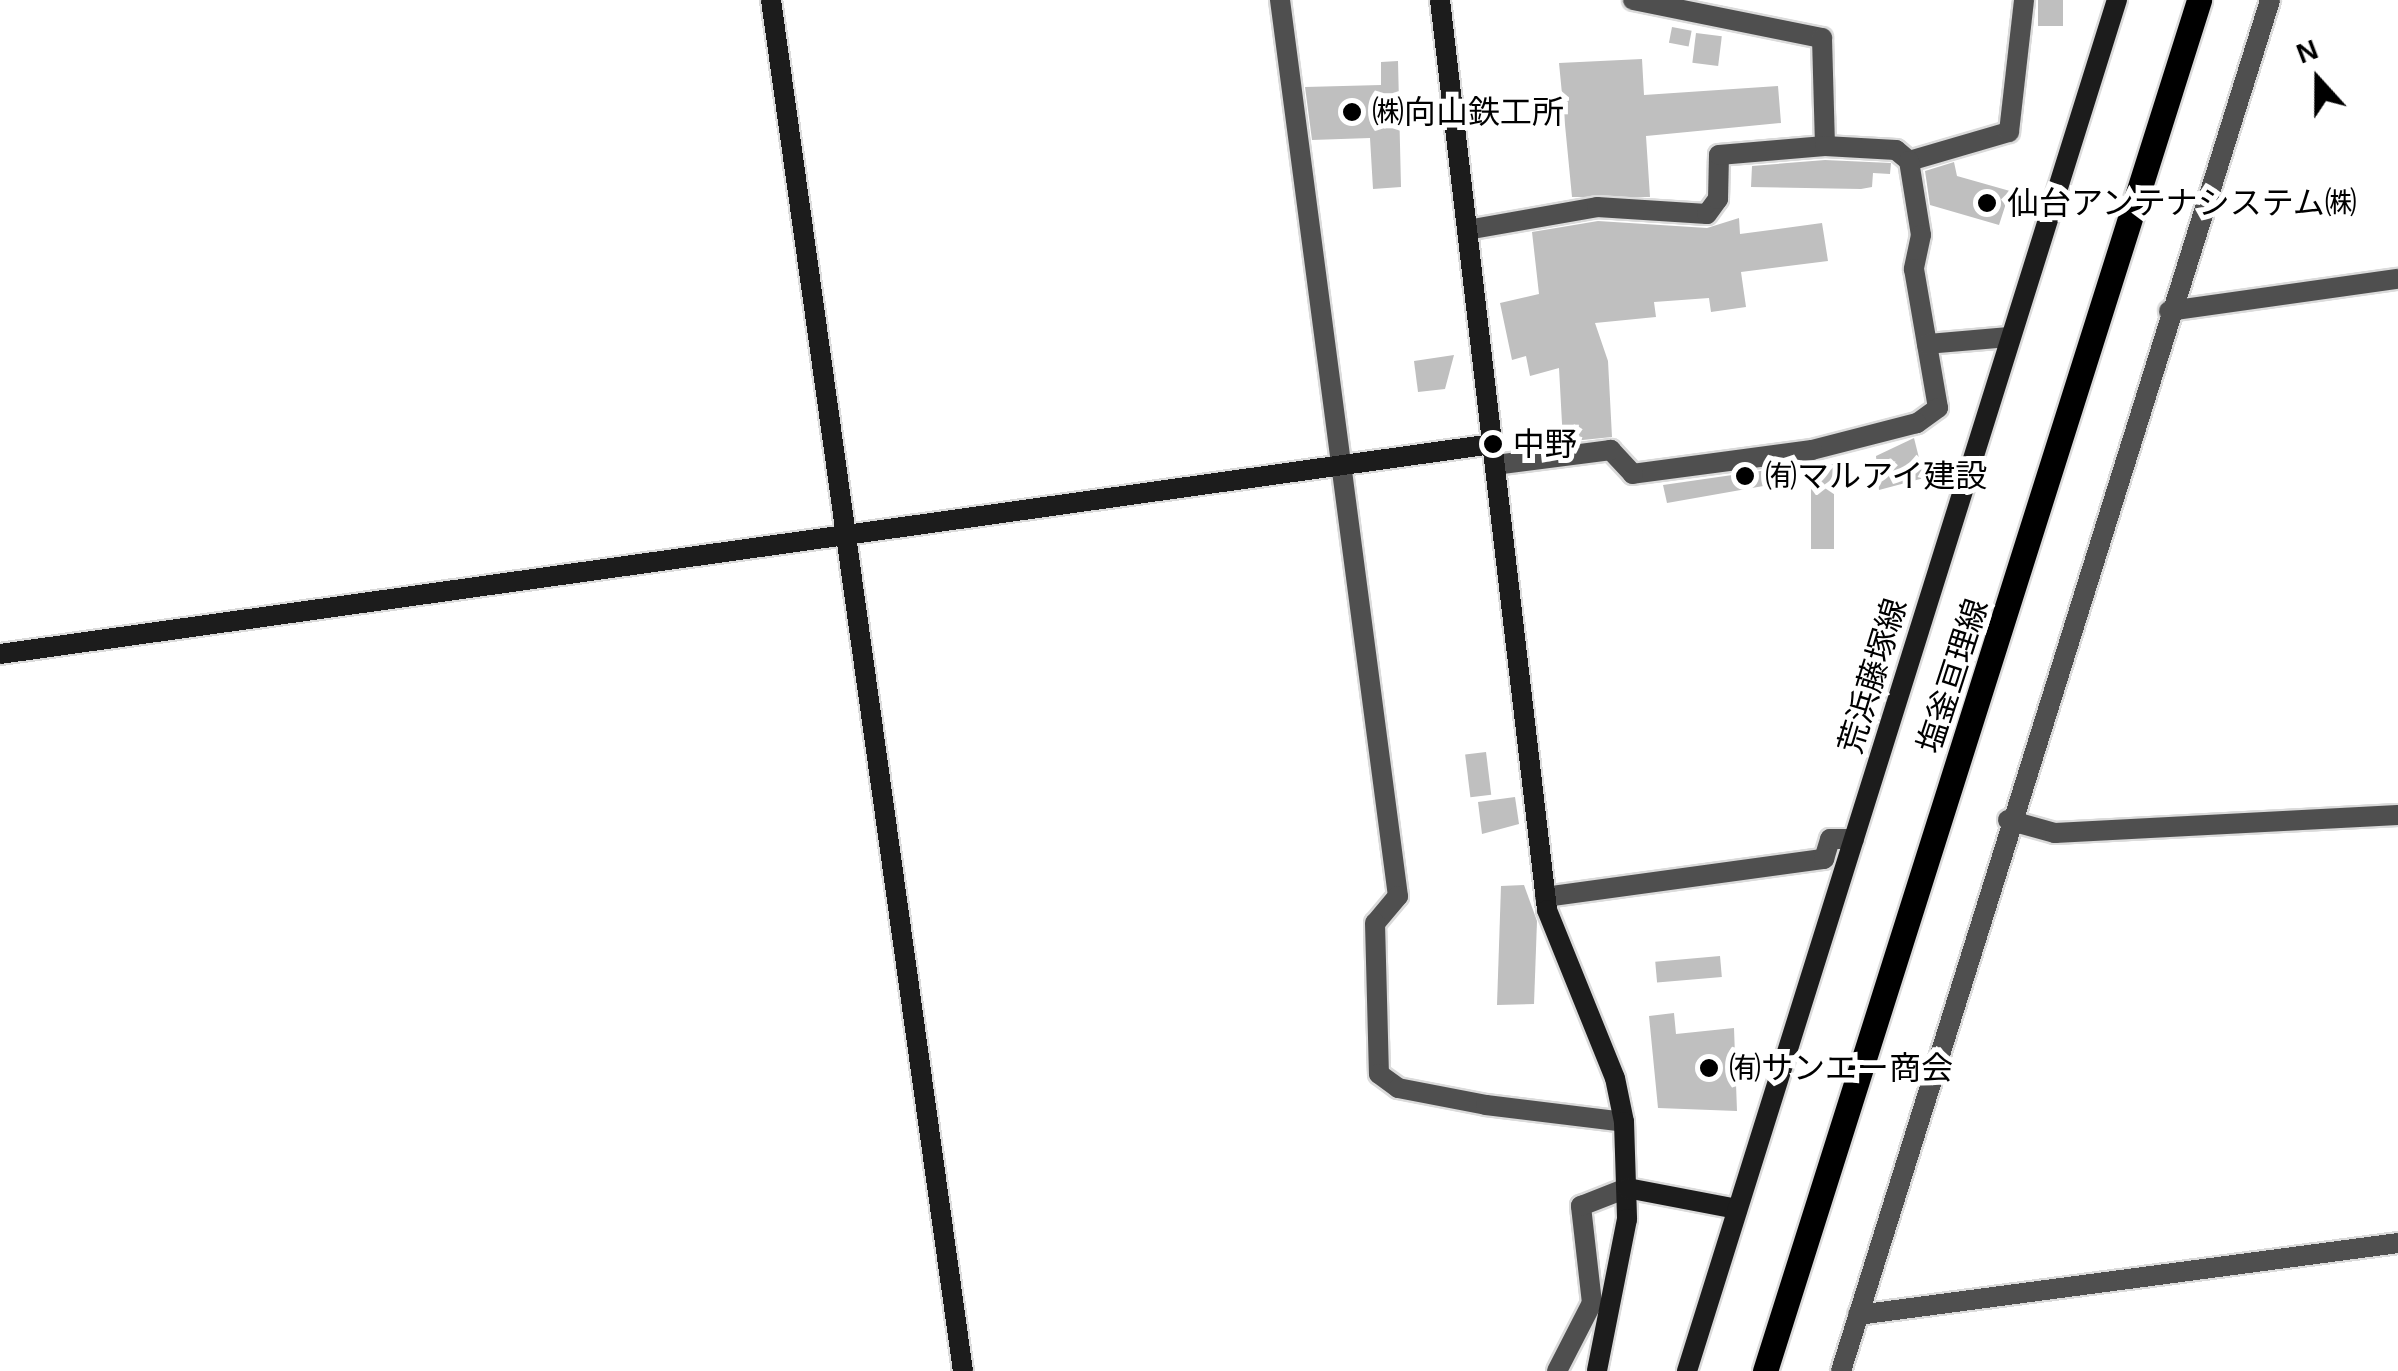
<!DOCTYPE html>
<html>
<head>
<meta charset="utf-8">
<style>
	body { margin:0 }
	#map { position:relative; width:2398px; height:1371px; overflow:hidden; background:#fff; font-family:Arial,"Noto Sans JP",sans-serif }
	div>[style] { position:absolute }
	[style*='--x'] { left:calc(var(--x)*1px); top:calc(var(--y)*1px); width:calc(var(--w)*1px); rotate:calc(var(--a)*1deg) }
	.building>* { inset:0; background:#bfbfbf; transform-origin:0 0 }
	.roads { filter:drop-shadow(2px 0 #dbdbdb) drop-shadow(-2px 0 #dbdbdb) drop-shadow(0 2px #dbdbdb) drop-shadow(0 -2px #dbdbdb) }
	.street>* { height:20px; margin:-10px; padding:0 10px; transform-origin:10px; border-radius:10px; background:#4f4f4f }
	.secondary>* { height:20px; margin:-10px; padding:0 10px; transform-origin:10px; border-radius:10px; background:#1c1c1c }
	.primary>* { height:25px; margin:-12.5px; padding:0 12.5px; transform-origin:12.5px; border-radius:12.5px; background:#000 }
	.dots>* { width:28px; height:28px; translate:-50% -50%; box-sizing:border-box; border:5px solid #fff; border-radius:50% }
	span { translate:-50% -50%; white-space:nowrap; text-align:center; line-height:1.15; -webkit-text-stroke:10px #fff; paint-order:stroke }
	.poi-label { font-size:32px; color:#000 }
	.left { translate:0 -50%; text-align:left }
	.street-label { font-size:32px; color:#000 }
	.north { position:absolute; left:2268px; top:30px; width:100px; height:100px; -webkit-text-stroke:8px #fff; paint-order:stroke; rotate:339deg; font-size:28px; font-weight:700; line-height:40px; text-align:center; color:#000 }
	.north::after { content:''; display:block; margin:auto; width:35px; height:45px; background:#000; clip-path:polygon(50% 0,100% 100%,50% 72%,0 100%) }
</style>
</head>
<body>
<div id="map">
	<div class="building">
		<i style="left:2038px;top:0;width:25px;height:26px"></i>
		<i style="left:1672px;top:27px;width:20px;height:16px;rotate:11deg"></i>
		<i style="left:1696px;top:33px;width:26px;height:30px;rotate:7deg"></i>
		<i style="clip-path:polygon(1642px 59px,1644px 95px,1778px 86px,1781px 123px,1646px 136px,1650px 197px,1572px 197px,1559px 63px)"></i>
		<i style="clip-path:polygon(1398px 61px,1401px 187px,1373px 189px,1370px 138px,1312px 140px,1305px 87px,1381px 85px,1381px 62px)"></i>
		<i style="clip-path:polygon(1825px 160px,1891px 163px,1890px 174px,1873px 173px,1872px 187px,1861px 189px,1751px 187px,1752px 166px)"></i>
		<i style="clip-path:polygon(1954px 162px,1957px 176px,2010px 191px,1999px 225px,1930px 205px,1925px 171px)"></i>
		<i style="clip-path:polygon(1739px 218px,1740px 234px,1822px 223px,1828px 261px,1741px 272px,1746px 307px,1711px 312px,1709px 298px,1654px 302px,1656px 317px,1595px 323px,1608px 361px,1612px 437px,1563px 442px,1559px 368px,1530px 376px,1526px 356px,1512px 360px,1500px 303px,1539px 294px,1532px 232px,1598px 221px,1707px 228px)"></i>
		<i style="clip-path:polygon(1454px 355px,1445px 389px,1418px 392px,1414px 361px)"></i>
		<i style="clip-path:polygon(1914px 438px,1924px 478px,1879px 490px,1876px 456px)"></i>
		<i style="left:1811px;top:464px;width:23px;height:85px"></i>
		<i style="clip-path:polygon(1767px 470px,1769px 485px,1667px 503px,1663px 485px)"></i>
		<i style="left:1486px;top:752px;width:43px;height:21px;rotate:83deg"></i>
		<i style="clip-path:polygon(1515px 797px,1519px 824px,1482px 834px,1478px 802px)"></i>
		<i style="clip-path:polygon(1524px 885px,1537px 921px,1534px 1004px,1497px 1005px,1501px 886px)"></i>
		<i style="left:1720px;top:956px;width:21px;height:65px;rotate:85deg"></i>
		<i style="clip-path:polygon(1674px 1013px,1676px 1034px,1734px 1028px,1737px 1111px,1658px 1108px,1649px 1016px)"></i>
	</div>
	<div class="roads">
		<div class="street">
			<i style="--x:1280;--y:0;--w:904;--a:82.5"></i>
			<i style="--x:1398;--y:896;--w:35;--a:130"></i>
			<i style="--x:1375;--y:923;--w:151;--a:88.5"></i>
			<i style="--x:1379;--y:1074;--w:24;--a:36"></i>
			<i style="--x:1398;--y:1088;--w:90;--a:10.9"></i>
			<i style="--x:1486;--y:1105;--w:139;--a:7"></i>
			<i style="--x:1633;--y:0;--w:193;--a:11.4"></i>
			<i style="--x:1822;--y:38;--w:108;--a:88.4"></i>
			<i style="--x:1909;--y:161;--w:104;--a:-16.2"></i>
			<i style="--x:2009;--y:132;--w:133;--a:-83.5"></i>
			<i style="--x:1467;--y:230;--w:132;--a:-10"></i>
			<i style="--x:1597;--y:207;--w:110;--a:3.6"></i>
			<i style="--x:1707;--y:214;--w:19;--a:-54"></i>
			<i style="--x:1718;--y:199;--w:44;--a:-88.7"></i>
			<i style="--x:1719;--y:155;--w:106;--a:-4.9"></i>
			<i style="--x:1825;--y:146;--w:71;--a:3.2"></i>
			<i style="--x:1896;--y:150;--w:17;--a:40"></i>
			<i style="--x:1909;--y:161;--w:75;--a:80.8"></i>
			<i style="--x:1921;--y:235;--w:35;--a:102"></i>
			<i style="--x:1914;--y:269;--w:141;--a:80.2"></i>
			<i style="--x:1938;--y:408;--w:26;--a:144"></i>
			<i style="--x:1917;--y:423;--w:108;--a:165.6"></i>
			<i style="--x:1812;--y:450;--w:181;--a:172.4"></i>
			<i style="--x:1633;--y:474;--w:33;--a:-133"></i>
			<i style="--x:1611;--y:450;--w:116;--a:172.6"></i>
			<i style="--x:2169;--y:311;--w:231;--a:-8"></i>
			<i style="--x:1927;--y:344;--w:81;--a:-4.9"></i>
			<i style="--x:2008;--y:820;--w:49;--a:15.5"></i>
			<i style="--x:2055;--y:833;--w:343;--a:-3"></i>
			<i style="--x:1545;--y:897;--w:282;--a:-7.8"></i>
			<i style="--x:1824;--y:859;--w:21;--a:-73"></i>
			<i style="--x:1830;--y:839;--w:24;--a:0"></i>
			<i style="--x:1858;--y:1315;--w:545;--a:-7.59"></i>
			<i style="--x:1557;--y:1371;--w:76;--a:-62.8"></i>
			<i style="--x:1592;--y:1303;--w:98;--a:-96.5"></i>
			<i style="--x:1581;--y:1206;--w:49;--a:-21.4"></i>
			<i style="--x:1841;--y:1371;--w:1437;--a:-72.62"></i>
		</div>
		<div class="secondary">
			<i style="--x:771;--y:0;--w:1384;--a:82.03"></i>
			<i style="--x:1440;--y:0;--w:916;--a:83.29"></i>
			<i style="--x:1547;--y:910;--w:181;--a:68"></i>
			<i style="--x:1615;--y:1078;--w:45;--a:78.4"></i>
			<i style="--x:1624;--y:1122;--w:97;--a:88.2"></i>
			<i style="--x:1627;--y:1219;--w:155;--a:101.2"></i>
			<i style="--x:0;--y:654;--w:1508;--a:-8.01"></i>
			<i style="--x:1627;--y:1188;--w:112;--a:10.8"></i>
			<i style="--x:1687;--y:1371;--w:1437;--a:-72.59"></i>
		</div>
		<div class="primary">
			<i style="--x:1765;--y:1371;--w:1438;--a:-72.43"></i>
		</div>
	</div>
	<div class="dots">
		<i style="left:1352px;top:112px;background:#000"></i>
		<i style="left:1987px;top:203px;background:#000"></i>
		<i style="left:1493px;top:444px;background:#000"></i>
		<i style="left:1745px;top:476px;background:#000"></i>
		<i style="left:1709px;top:1068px;background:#000"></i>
	</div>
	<div class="poi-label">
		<span class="left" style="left:1372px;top:112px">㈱向山鉄工所</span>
		<span class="left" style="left:2007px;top:203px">仙台アンテナシステム㈱</span>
		<span class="left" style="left:1513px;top:444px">中野</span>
		<span class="left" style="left:1765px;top:476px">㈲マルアイ建設</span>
		<span class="left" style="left:1729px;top:1068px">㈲サンエー商会</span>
	</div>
	<div class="street-label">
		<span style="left:1873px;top:676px;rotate:-73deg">荒浜藤塚線</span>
		<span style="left:1953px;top:676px;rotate:-72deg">塩釜亘理線</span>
	</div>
	<div class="north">N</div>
</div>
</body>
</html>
